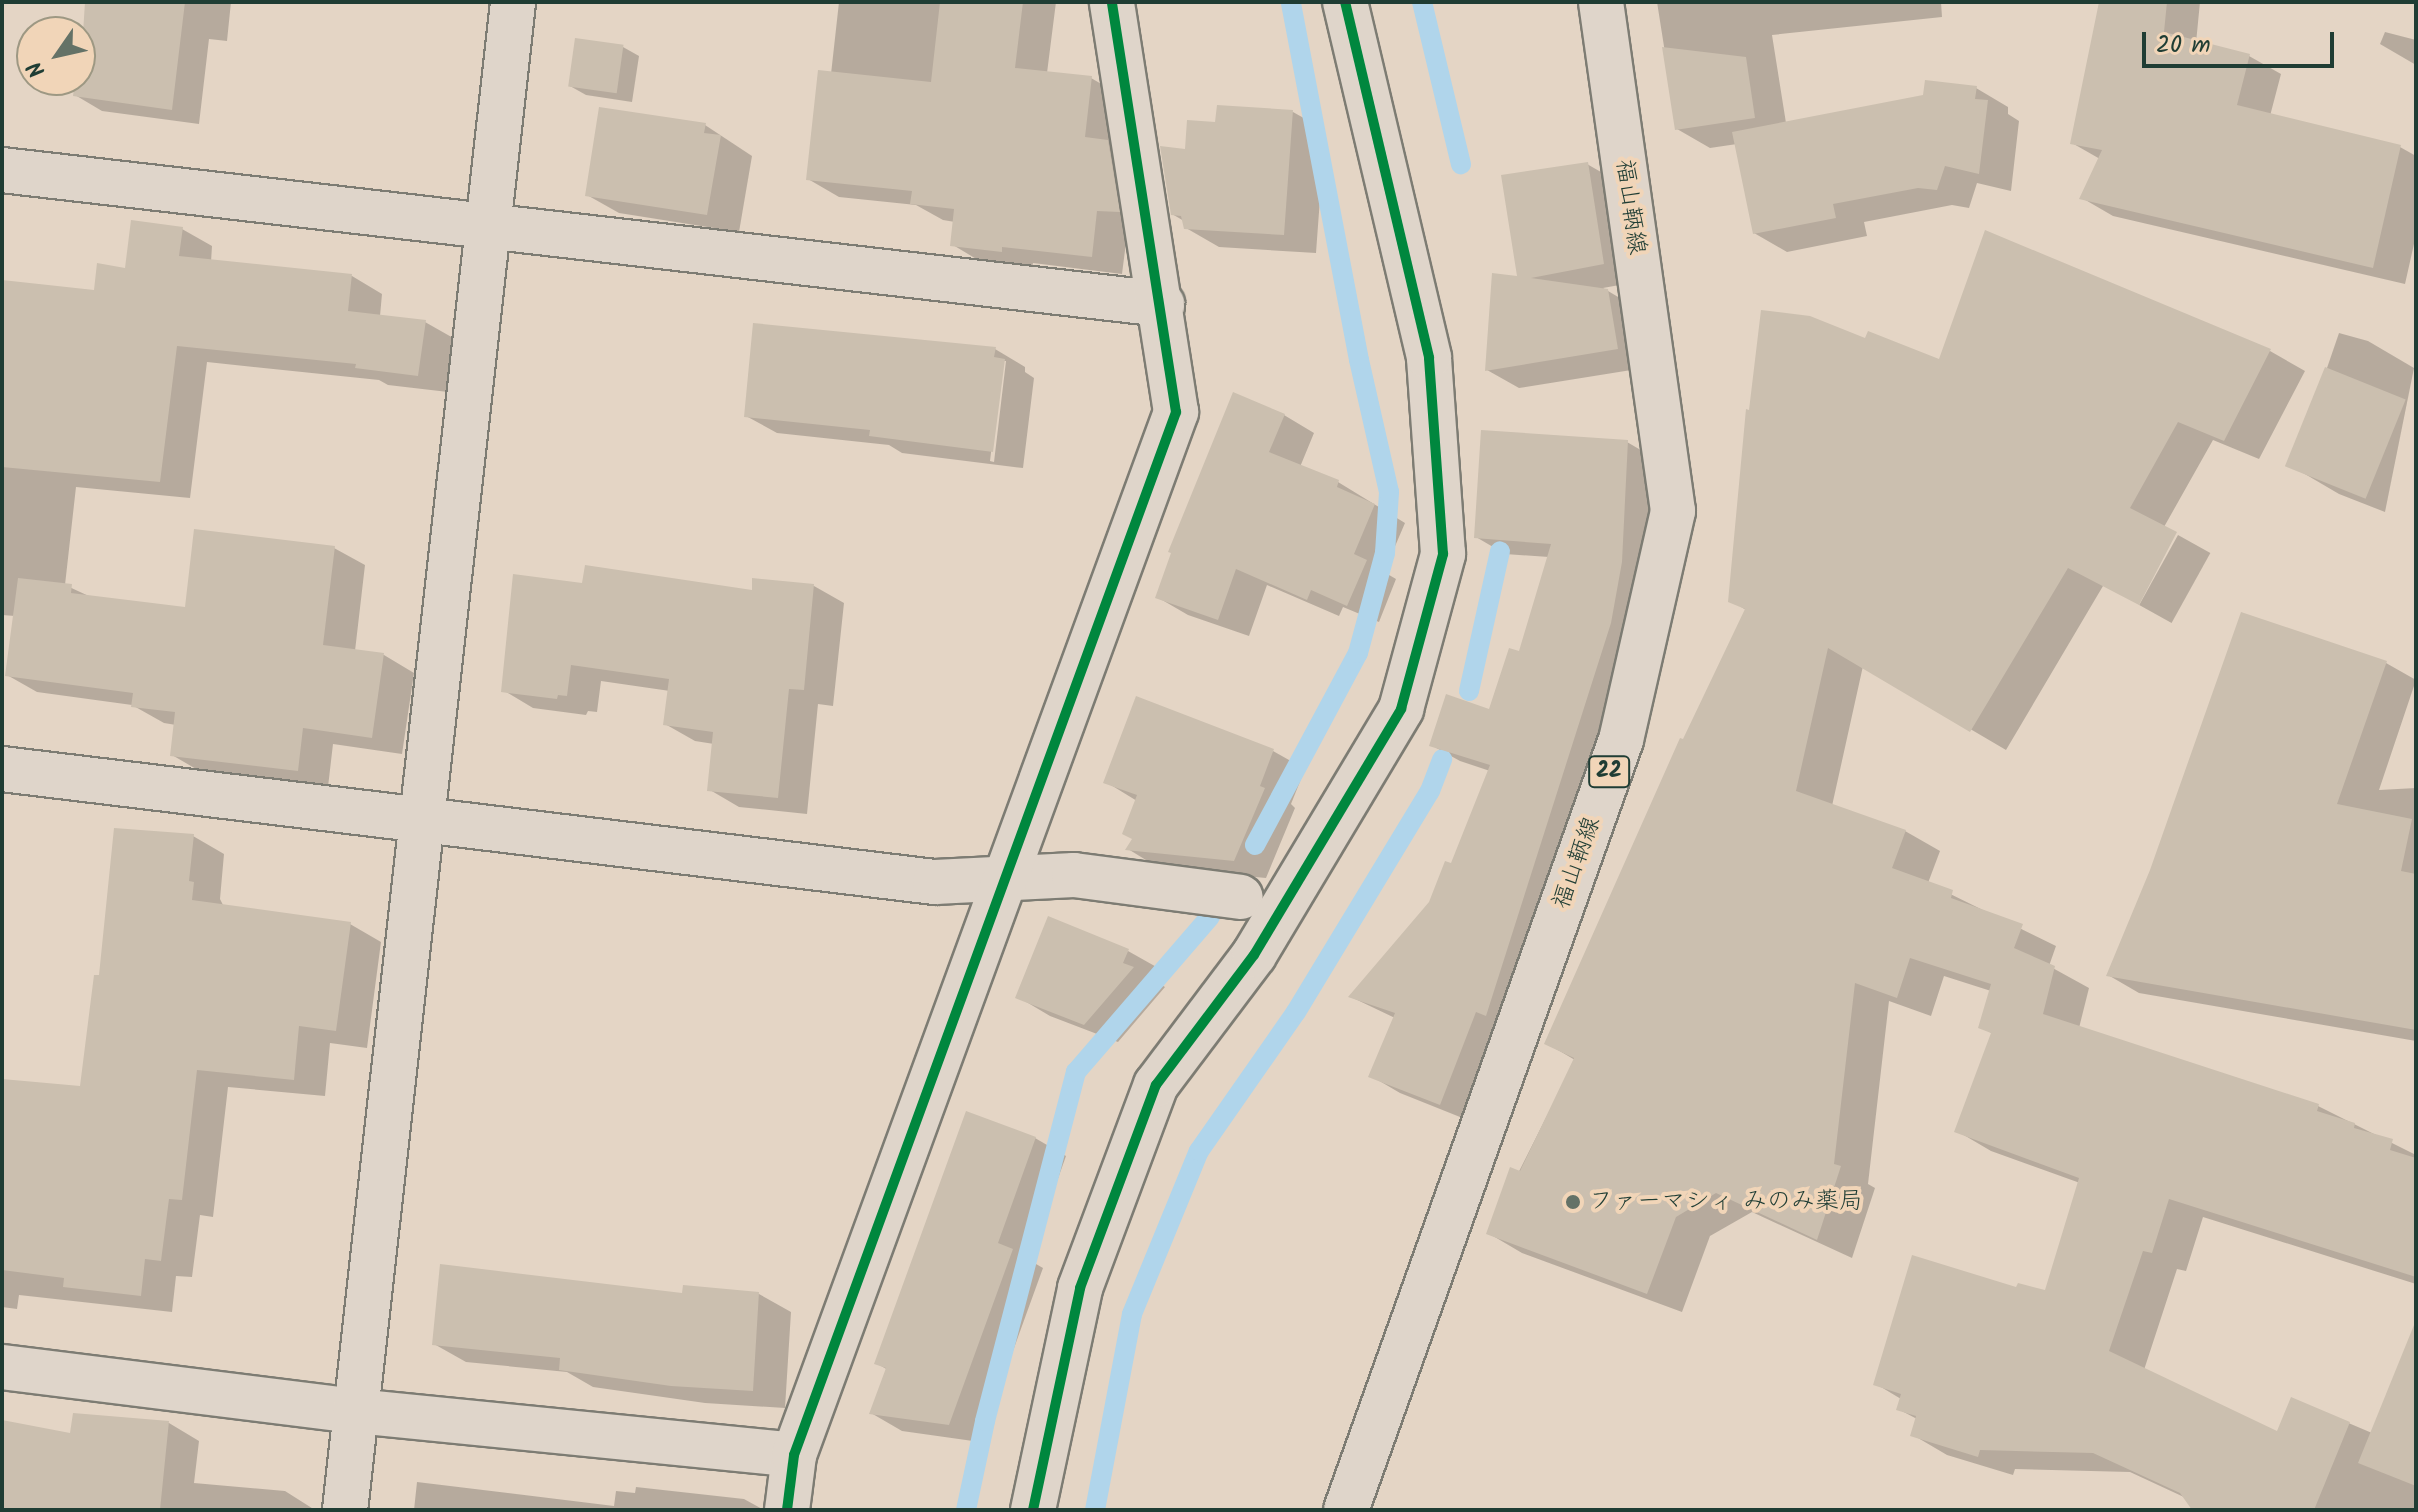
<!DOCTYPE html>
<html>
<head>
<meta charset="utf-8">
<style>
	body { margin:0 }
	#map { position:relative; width:2418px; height:1512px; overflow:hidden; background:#e4d5c5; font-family:Kalam,"Klee One",sans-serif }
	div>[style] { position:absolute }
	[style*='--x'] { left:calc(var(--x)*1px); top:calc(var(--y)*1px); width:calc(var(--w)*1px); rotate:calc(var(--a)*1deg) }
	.shadow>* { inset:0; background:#0003; transform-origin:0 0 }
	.stream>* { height:20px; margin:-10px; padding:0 10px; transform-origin:10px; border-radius:10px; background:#b0d5eb }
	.building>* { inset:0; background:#cbbfaf; transform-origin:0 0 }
	.roads { filter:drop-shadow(2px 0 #7d7c73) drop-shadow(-2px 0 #7d7c73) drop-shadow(0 2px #7d7c73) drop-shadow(0 -2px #7d7c73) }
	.minor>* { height:44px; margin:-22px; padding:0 22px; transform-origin:22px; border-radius:22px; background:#dfd5ca }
	.primary>* { height:44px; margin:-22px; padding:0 22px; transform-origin:22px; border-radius:22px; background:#dfd5ca }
	.cycleway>* { height:10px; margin:-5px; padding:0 5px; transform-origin:5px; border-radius:5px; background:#00873e }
	.dots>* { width:22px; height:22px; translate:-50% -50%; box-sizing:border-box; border:4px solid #f1d5b8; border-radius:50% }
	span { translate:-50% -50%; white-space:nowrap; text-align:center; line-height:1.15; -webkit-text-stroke:8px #f1d5b8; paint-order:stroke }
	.shield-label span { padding:2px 6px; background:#f1d5b8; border:2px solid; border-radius:6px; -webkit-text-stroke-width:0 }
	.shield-label { font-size:22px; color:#1f3d34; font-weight:700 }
	.street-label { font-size:24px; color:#1f3d34 }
	.poi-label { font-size:24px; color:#1f3d34 }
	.left { translate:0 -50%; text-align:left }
	.frame { position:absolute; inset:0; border:4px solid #1f3d34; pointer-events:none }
	.north { position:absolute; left:16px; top:16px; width:80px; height:80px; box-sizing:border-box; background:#f1d5b8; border:2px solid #9d9883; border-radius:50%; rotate:236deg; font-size:22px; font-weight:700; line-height:32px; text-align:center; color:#1f3d34 }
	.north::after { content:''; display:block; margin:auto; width:28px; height:36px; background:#647267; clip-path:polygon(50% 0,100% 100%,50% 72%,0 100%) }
	.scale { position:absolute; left:2142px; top:32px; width:192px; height:36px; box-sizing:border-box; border:4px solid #1f3d34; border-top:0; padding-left:10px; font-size:24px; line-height:28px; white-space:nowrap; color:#1f3d34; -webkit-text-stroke:6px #f1d5b8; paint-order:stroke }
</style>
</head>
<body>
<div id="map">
	<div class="shadow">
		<i style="clip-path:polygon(87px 2px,231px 2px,227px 41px,209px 39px,199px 124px,102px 111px,75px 95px,77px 80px,80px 80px)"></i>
		<i style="clip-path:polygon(839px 2px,1056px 2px,1047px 73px,1091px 78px,1122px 96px,1128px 227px,1122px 274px,1033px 263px,1032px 268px,983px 263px,953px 245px,955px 222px,943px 220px,916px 205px,839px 197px,808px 179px,831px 74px)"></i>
		<i style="clip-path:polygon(1657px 2px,1941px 2px,1942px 17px,1772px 35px,1786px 123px,1976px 88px,2008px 107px,2008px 114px,2019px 121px,2011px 191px,1977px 183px,1969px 208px,1952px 205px,1864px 222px,1867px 236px,1787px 252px,1754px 233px,1737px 144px,1710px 148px,1677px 129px)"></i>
		<i style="clip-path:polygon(2101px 2px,2200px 2px,2196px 43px,2249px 56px,2281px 74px,2270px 116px,2400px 147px,2416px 156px,2416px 235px,2405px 284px,2113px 216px,2082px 198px,2100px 159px,2072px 143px)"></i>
		<i style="clip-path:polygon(2385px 32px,2416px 40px,2416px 65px,2380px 44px)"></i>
		<i style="clip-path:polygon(623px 47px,639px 56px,632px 102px,586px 95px,570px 86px)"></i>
		<i style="clip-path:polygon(1293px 112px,1325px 130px,1316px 253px,1219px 247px,1186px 228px,1184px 221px,1172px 214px,1186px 151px)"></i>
		<i style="clip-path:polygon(705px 125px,752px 156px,739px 232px,619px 213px,587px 195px)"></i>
		<i style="clip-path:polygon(1587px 164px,1620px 183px,1636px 282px,1603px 288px,1640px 310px,1650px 367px,1519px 388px,1487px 370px,1520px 279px)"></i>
		<i style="clip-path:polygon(182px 229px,212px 246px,211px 262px,352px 276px,382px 294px,380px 316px,425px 322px,455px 339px,448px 392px,388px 385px,379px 380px,207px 362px,190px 498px,76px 487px,65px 585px,93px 598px,186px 609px,334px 548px,365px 565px,355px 651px,384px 655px,414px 673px,402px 754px,333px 744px,328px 787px,203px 773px,172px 755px,176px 725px,164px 723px,132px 705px,37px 692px,7px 675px,15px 616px,2px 615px,2px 282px,96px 293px)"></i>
		<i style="clip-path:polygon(1986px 233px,2270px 351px,2305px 371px,2259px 459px,2213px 440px,2164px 527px,2103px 586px,2006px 750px,1863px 666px,1832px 806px,1905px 831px,1940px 851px,1928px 883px,2056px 946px,2049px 966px,2089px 988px,2079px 1028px,2318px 1106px,2416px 1155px,2416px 1284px,2203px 1217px,2186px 1271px,2177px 1269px,2144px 1370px,2278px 1433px,2292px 1399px,2372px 1433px,2416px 1414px,2416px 1510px,2195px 1510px,2186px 1498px,2130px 1472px,2015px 1469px,2013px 1475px,1947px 1455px,1913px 1435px,1917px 1419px,1898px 1409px,1901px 1399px,1876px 1384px,2018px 1290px,2046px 1293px,2080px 1183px,1991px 1151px,1957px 1131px,1993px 1034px,1981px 1027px,1991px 991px,1944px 976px,1931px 1016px,1889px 1001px,1868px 1184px,1875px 1188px,1852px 1258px,1752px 1212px,1710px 1236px,1682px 1312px,1522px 1253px,1488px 1233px,1575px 1060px,1546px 1043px,1746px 610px,1730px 600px,1866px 340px,1940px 362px)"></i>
		<i style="clip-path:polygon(2339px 333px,2368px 341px,2414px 368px,2385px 512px,2339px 494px,2293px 467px)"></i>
		<i style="clip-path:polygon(evenodd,995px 349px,1025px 367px,1025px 372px,1034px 378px,1023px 468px,902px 453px,889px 445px,777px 433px,746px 416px,995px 349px,1002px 361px,1006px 361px,994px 462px,990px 461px,1002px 361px)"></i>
		<i style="clip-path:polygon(1284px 415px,1314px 433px,1300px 467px,1338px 482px,1405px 523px,1384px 572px,1396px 579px,1379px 622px,1343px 607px,1339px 616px,1267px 585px,1249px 636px,1188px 615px,1157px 597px)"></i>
		<i style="clip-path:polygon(1627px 442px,1656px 459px,1640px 641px,1470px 1121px,1400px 1093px,1371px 1076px,1395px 1018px,1351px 997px,1431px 903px,1453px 866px,1490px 771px,1460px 761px,1431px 745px,1490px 712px,1521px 653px,1549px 557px,1505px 554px,1476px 537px)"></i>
		<i style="left:2178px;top:535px;width:37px;height:80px;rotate:29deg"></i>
		<i style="clip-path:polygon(583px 585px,753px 592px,814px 586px,844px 603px,833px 706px,818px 704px,807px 814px,739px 807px,710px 790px,714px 744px,695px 741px,665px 724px,670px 691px,601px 681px,597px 712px,588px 711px,586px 715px,533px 708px,503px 690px)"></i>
		<i style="clip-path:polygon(2386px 663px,2416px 680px,2379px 790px,2416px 788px,2416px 1041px,2139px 993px,2108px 975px)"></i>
		<i style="clip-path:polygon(1273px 751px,1305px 769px,1291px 804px,1295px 808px,1266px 878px,1159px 868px,1128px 849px,1134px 839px,1137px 801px,1106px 782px)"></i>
		<i style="clip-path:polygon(193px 836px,224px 854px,220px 899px,224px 907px,350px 924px,381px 942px,367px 1048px,330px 1043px,325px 1096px,228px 1087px,213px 1217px,200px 1215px,192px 1277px,176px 1276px,172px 1312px,19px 1295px,17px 1309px,2px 1307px,2px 1081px,81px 1089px,101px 978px)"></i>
		<i style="clip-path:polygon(1128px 951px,1160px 969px,1155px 981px,1165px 987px,1118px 1042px,1050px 1016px,1018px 997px)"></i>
		<i style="clip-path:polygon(1035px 1138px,1066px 1156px,1029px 1260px,1043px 1268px,980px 1442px,902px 1431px,871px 1413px,888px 1370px,876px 1363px)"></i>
		<i style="clip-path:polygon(759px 1294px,791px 1312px,785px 1408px,705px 1403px,593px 1387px,567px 1372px,466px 1362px,434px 1344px,684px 1295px)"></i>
		<i style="clip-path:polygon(74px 1415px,169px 1423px,199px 1441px,194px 1483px,285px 1491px,315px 1510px,2px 1510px,2px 1422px,72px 1436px)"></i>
		<i style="clip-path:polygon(417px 1482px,614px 1506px,616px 1491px,635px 1493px,636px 1487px,744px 1499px,764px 1510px,414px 1510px)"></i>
	</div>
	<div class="stream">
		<i style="--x:1422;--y:2;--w:167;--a:76.5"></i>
		<i style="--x:1469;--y:691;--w:143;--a:-77.5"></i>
		<i style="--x:1255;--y:845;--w:218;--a:-61.8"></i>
		<i style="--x:1358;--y:653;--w:104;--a:-74.9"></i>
		<i style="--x:1385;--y:553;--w:61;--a:-86.2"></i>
		<i style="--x:1389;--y:492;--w:135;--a:-102.8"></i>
		<i style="--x:1359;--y:360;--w:364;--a:-100.8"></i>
		<i style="--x:966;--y:1510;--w:91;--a:-77.9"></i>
		<i style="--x:985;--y:1421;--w:361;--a:-75.4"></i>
		<i style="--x:1076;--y:1072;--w:205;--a:-49.2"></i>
		<i style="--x:1095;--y:1510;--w:199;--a:-79.3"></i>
		<i style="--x:1132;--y:1314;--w:176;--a:-67.7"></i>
		<i style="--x:1199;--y:1151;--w:169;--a:-55.1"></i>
		<i style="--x:1296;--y:1012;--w:258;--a:-58.8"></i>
		<i style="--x:1430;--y:791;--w:34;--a:-69"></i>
	</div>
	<div class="building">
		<i style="clip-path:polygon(85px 2px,185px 2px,172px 110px,73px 96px,75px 80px,80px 80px)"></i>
		<i style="clip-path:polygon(940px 2px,1023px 2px,1015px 68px,1092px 76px,1085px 137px,1108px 140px,1120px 212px,1097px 211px,1092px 257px,1002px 247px,1002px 252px,950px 246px,954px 209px,910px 204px,912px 191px,806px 180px,818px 70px,931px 82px)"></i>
		<i style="clip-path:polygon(2099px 2px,2167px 2px,2164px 32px,2250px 54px,2237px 105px,2401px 145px,2373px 268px,2079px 199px,2102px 150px,2070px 144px)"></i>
		<i style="left:575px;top:38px;width:49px;height:49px;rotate:8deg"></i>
		<i style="clip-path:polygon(1662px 47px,1746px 57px,1755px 118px,1675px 130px)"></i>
		<i style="clip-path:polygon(1925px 80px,1977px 86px,1975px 99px,1988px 100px,1979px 174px,1945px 166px,1937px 190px,1918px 188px,1833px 204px,1836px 218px,1753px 234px,1732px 132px,1923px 95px)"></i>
		<i style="clip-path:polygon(1217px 105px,1293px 110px,1284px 235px,1184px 229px,1181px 216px,1171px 215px,1160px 146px,1185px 149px,1187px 120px,1215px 122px)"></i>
		<i style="clip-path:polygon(599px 107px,706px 123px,704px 133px,721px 135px,707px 215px,585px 196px)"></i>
		<i style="clip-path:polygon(1588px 162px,1604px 264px,1531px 278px,1608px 289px,1618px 349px,1485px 371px,1492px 273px,1517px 276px,1501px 175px)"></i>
		<i style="clip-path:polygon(131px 220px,183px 227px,179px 256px,352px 274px,348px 311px,426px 320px,418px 376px,355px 368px,356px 364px,177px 346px,160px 482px,2px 467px,2px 280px,94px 290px,97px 263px,125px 268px)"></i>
		<i style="clip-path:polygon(1985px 230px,2271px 349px,2224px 441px,2178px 422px,2130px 508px,2177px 532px,2139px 605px,2068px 568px,1970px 732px,1828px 648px,1796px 791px,1906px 830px,1892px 868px,1953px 890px,1951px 898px,2023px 924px,2014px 948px,2055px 966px,2043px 1014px,2319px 1104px,2317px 1111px,2355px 1123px,2354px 1128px,2393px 1139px,2390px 1150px,2416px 1158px,2416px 1277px,2169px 1199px,2152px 1253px,2143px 1251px,2109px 1351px,2277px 1431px,2291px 1397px,2350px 1422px,2314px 1510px,2192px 1510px,2180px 1493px,2093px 1453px,1980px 1450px,1978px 1457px,1910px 1436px,1916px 1416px,1896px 1410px,1901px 1394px,1873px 1385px,1912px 1255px,2016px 1287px,2018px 1283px,2045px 1290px,2079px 1178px,1954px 1132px,1991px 1033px,1978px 1028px,1991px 984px,1910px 958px,1897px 998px,1855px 983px,1834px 1164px,1841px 1166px,1817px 1240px,1716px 1193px,1676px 1217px,1647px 1294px,1486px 1234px,1510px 1167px,1520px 1171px,1574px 1058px,1544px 1044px,1680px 738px,1683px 739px,1745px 609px,1728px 602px,1746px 409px,1749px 410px,1761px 310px,1810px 316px,1865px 338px,1868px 331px,1939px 359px)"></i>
		<i style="clip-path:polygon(753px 323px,996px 347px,994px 357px,1005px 359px,993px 452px,869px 436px,870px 430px,744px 417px)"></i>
		<i style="left:2325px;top:367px;width:87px;height:107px;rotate:22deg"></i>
		<i style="clip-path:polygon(1233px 392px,1285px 414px,1269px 452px,1339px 480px,1337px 487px,1375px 504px,1354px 554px,1367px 560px,1347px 606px,1311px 590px,1307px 600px,1236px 569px,1218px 620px,1155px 598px,1171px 553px,1168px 552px)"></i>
		<i style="clip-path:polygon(1481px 430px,1628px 440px,1622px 562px,1611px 623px,1486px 1016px,1476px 1012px,1440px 1105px,1368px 1077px,1395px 1013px,1348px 997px,1429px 902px,1445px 861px,1451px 863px,1490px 765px,1429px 746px,1446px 694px,1489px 709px,1509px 648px,1519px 651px,1551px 544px,1474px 538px)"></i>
		<i style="clip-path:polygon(194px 529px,335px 546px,323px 645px,384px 653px,372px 738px,303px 728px,298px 771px,170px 756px,175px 712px,131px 707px,133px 693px,5px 676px,18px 578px,72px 584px,71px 593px,185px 607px)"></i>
		<i style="clip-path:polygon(585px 565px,752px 590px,752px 578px,814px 584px,804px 690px,789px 689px,778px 798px,707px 791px,713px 732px,663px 725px,669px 679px,571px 665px,567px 696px,558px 695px,557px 699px,501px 692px,513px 574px,582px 583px)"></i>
		<i style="clip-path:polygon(2241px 612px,2387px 661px,2337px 804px,2412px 819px,2401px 871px,2416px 874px,2416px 1030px,2106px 976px,2150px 870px)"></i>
		<i style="clip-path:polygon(1136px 696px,1274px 749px,1260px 786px,1265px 788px,1234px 861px,1125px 850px,1132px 839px,1122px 834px,1137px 795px,1103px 783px)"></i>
		<i style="clip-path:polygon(114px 828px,194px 834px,189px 881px,194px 882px,192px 900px,351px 922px,336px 1031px,299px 1026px,294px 1080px,197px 1070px,182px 1200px,169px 1199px,161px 1261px,145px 1259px,141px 1296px,63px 1287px,64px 1278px,2px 1270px,2px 1079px,80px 1086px,94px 975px,99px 975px)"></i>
		<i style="clip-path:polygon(1048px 916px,1129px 949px,1123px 963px,1134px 967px,1084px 1025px,1015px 998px)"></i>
		<i style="clip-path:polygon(966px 1111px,1036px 1137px,998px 1243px,1013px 1249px,949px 1425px,869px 1414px,886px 1368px,874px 1364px)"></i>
		<i style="clip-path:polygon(440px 1264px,682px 1293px,683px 1285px,759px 1292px,753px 1391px,671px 1386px,559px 1370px,560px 1358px,432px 1345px)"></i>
		<i style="clip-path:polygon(2414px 1325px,2416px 1326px,2416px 1486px,2358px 1463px)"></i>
		<i style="clip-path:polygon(73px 1413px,169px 1421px,160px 1510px,2px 1510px,2px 1420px,70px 1433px)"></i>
	</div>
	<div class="roads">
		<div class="minor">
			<i style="--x:2;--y:170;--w:1168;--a:6.59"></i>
			<i style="--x:2;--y:769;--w:940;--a:6.91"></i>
			<i style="--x:935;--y:882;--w:139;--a:-2.9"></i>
			<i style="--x:1074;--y:875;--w:168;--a:7.5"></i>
			<i style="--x:2;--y:1367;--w:357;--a:7.1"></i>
			<i style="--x:356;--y:1411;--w:440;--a:5.7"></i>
			<i style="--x:345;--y:1510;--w:1517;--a:-83.64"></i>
			<i style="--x:787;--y:1510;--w:55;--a:-82.7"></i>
			<i style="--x:794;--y:1455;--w:1111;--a:-69.88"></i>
			<i style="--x:1176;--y:412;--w:415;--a:-98.9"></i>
			<i style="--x:1033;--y:1510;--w:227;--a:-78"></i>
			<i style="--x:1080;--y:1288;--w:217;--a:-69.5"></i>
			<i style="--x:1156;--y:1085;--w:163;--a:-53"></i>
			<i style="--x:1254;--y:955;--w:287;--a:-59.1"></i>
			<i style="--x:1401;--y:709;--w:161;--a:-74.8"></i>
			<i style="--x:1443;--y:554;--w:197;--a:-94.1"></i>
			<i style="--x:1429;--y:357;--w:365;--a:-103.3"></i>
		</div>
		<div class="primary">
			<i style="--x:1346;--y:1510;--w:818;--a:-70.35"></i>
			<i style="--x:1621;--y:740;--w:235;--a:-77.2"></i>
			<i style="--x:1673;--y:511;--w:514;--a:-98.05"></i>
		</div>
	</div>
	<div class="cycleway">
		<i style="--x:787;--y:1510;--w:55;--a:-82.7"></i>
		<i style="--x:794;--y:1455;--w:1111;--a:-69.88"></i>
		<i style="--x:1176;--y:412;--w:415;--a:-98.9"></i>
		<i style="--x:1033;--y:1510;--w:227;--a:-78"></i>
		<i style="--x:1080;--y:1288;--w:217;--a:-69.5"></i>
		<i style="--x:1156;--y:1085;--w:163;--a:-53"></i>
		<i style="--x:1254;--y:955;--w:287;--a:-59.1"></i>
		<i style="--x:1401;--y:709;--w:161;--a:-74.8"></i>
		<i style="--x:1443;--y:554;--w:197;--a:-94.1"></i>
		<i style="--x:1429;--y:357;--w:365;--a:-103.3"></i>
	</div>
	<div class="dots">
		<i style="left:1573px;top:1202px;background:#647267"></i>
	</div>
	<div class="shield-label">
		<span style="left:1609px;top:772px">22</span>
	</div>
	<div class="street-label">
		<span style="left:1630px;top:207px;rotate:82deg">福山鞆線</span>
		<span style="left:1577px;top:863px;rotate:-70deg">福山鞆線</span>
	</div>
	<div class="poi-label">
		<span class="left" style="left:1589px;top:1202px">ファーマシィ みのみ薬局</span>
	</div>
	<div class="frame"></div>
	<div class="north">N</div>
	<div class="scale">20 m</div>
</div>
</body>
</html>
